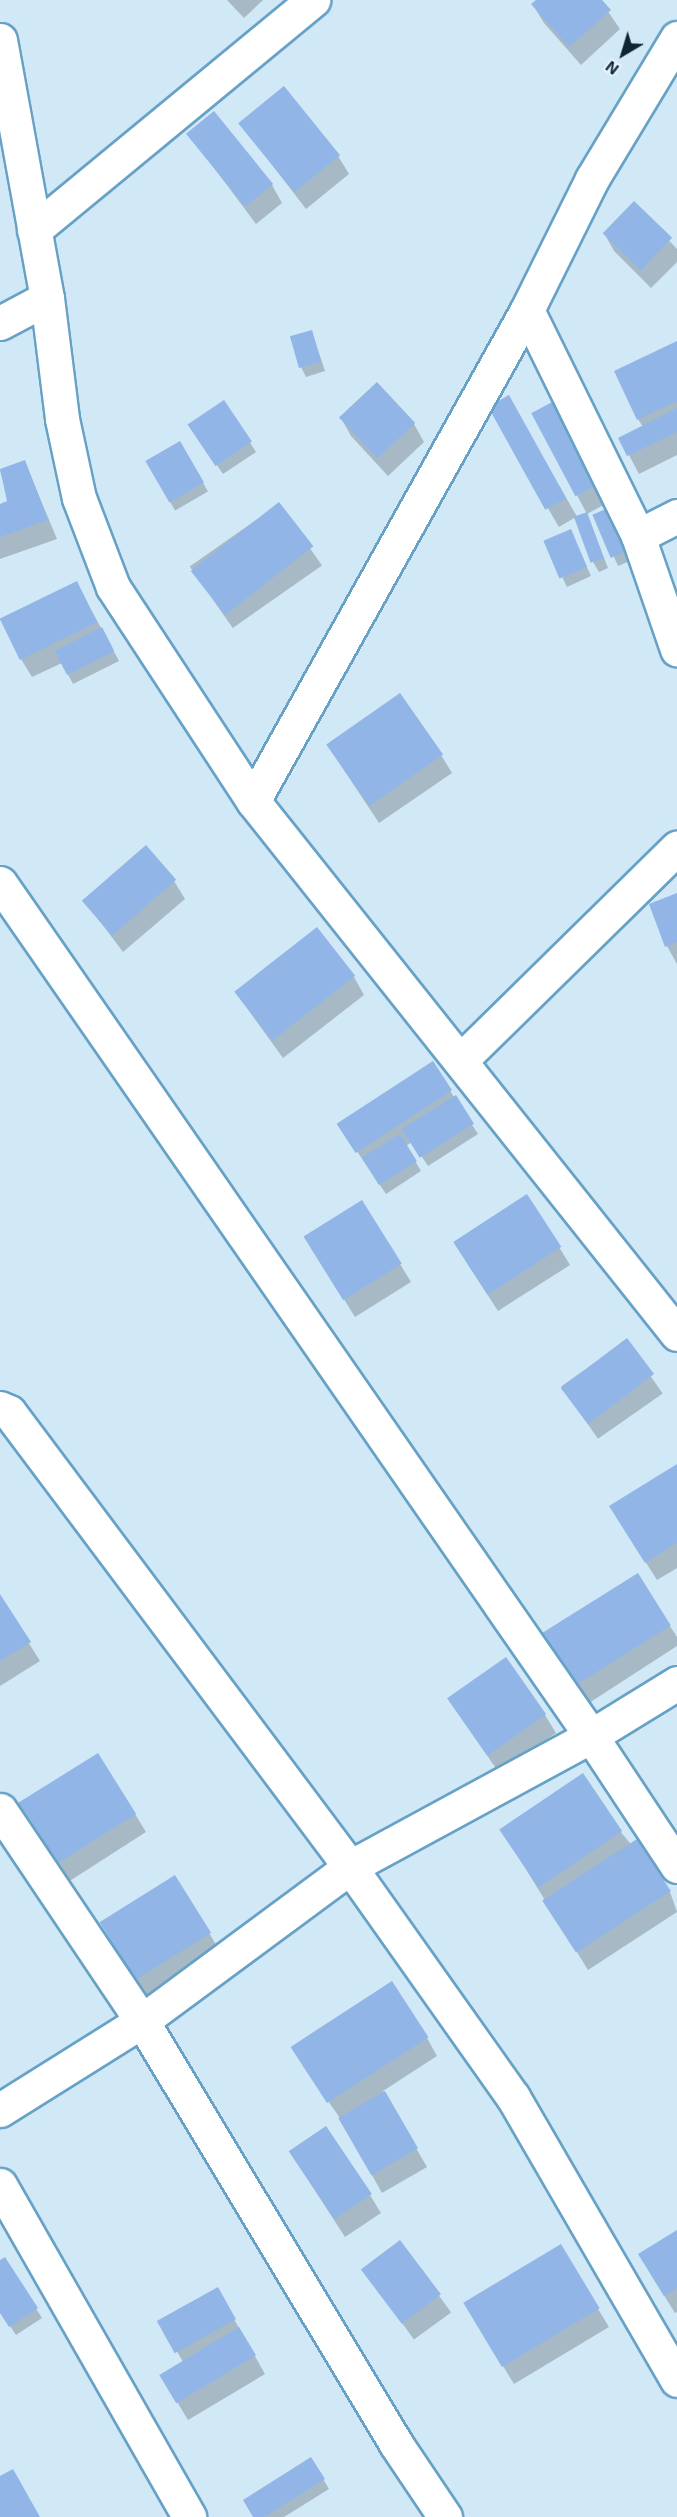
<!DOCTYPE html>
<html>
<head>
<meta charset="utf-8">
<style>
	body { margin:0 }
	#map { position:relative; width:677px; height:2517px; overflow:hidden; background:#d1e8f7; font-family:"Exo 2",sans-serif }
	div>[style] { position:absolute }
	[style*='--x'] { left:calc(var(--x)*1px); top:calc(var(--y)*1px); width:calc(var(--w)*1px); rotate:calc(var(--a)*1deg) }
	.shadow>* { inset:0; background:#0003; transform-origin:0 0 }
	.building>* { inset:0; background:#91b5e6; transform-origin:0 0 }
	.roads { filter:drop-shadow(2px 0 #67a2c6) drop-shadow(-2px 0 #67a2c6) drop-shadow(0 2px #67a2c6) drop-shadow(0 -2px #67a2c6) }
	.minor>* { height:33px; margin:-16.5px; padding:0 16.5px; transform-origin:16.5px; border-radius:16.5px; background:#fff }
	span { translate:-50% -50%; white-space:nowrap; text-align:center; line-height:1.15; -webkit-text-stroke:4.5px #e8f3fb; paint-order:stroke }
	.north { position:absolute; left:593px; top:24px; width:60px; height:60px; -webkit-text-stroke:4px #e8f3fb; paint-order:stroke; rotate:218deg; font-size:16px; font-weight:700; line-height:24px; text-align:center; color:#0d2534 }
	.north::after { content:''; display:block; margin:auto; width:21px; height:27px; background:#0d2534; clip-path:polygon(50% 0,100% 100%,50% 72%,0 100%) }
</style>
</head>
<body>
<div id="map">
	<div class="shadow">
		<i style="clip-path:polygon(227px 0,263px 0,244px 18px)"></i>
		<i style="clip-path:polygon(538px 0,600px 0,620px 29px,581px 65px,544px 23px,533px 5px)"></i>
		<i style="clip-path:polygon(240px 123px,338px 156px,349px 174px,306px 209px)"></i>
		<i style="clip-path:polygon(188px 133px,272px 185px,282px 203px,256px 224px)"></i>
		<i style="clip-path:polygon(634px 203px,677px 249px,677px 262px,651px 288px,614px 251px,604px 233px)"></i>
		<i style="clip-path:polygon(312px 332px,325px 371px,306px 377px,301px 367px)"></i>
		<i style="clip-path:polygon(677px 343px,677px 455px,639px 474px,620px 438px,643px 427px,638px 419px)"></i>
		<i style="left:508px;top:397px;width:138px;height:21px;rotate:60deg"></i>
		<i style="clip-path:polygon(224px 402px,256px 452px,223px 474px,196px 435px)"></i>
		<i style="clip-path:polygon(534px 414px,609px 502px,587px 514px)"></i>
		<i style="clip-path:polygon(341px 418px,414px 424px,424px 442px,388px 476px,351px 436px)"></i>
		<i style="left:180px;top:443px;width:56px;height:38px;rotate:60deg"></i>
		<i style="clip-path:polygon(25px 462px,57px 539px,0 559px,0 505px,9px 502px,0 470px)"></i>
		<i style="left:279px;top:504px;width:75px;height:109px;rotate:55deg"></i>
		<i style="clip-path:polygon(587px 514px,608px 568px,599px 572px,593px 562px)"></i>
		<i style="clip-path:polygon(595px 515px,613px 519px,630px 561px,618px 566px)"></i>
		<i style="clip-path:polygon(575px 541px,591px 576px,567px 587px,545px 542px)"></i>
		<i style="clip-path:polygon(76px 582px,119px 661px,73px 684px,62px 663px,32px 677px,21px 659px)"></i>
		<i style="clip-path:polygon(328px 746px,441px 755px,452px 773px,379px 823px)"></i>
		<i style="clip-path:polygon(174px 881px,185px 899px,123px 952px,83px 899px)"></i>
		<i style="clip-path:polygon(677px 894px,677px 964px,667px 946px)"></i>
		<i style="clip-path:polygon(354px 977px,364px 995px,283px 1058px,236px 993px)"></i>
		<i style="clip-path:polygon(432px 1063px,478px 1134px,428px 1166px,412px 1142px,406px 1146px,421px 1171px,386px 1194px,339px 1125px)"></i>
		<i style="clip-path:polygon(559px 1247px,570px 1265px,498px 1311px,465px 1260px)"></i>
		<i style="clip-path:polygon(316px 1254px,400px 1264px,411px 1282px,355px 1317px)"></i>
		<i style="left:626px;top:1341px;width:64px;height:79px;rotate:55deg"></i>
		<i style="clip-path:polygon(677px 1465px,677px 1568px,657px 1580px,622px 1525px)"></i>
		<i style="clip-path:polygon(637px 1575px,677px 1637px,677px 1646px,589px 1703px,556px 1653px)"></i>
		<i style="clip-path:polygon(0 1597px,40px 1661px,0 1686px)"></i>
		<i style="clip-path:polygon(449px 1699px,545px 1715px,556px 1733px,499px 1773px)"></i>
		<i style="clip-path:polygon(20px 1805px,135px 1814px,146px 1832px,68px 1882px)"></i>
		<i style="clip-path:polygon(501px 1829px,620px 1831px,670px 1892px,677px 1912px,588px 1970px)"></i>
		<i style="clip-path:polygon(209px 1933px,220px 1951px,146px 1996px,111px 1940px)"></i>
		<i style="clip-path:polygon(427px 2038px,437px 2056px,383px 2091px,427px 2167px,382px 2193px,340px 2118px,303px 2066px)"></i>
		<i style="clip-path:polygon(290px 2152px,370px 2195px,381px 2213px,345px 2237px)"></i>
		<i style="clip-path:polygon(677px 2232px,677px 2312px,675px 2313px,650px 2273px)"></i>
		<i style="left:400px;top:2242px;width:87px;height:46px;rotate:54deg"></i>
		<i style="clip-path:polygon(4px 2259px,42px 2318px,16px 2335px,0 2311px,0 2262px)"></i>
		<i style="clip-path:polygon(217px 2289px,265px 2374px,188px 2420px,161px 2375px,183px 2362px,160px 2322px)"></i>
		<i style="clip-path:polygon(598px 2309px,609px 2327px,514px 2384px,476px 2322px)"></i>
		<i style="clip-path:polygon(311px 2459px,329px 2489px,284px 2517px,255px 2517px)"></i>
	</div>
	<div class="building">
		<i style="clip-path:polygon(536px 0,602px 0,611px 10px,569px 47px,531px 4px)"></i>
		<i style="left:284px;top:86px;width:89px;height:59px;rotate:51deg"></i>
		<i style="left:214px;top:111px;width:94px;height:36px;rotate:51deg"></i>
		<i style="left:634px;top:201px;width:53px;height:45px;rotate:44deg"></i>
		<i style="left:312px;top:330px;width:33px;height:23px;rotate:74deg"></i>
		<i style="clip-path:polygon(677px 341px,677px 401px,637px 420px,614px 371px)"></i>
		<i style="left:377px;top:382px;width:56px;height:52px;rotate:47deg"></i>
		<i style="left:509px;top:395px;width:118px;height:24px;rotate:61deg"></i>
		<i style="left:224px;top:400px;width:50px;height:44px;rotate:56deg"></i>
		<i style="left:556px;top:400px;width:94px;height:28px;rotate:62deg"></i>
		<i style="clip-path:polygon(677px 408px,677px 432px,627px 456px,618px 438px)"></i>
		<i style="left:180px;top:441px;width:48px;height:40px;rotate:60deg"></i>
		<i style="clip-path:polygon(25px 460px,48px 520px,0 537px,0 504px,7px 501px,0 469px)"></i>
		<i style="left:279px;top:502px;width:56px;height:112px;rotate:52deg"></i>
		<i style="left:608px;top:508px;width:47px;height:17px;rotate:67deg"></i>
		<i style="left:587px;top:512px;width:49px;height:14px;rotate:70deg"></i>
		<i style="left:571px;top:529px;width:41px;height:30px;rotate:67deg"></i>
		<i style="left:77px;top:581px;width:46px;height:86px;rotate:64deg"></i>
		<i style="left:102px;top:627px;width:27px;height:53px;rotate:63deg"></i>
		<i style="left:400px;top:693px;width:75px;height:90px;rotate:55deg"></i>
		<i style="left:146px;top:845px;width:46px;height:85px;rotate:49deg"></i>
		<i style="clip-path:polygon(677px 893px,677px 942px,665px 947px,649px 904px)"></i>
		<i style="left:317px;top:927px;width:62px;height:105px;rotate:52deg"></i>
		<i style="left:433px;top:1061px;width:35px;height:115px;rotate:57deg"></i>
		<i style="left:456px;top:1095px;width:34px;height:64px;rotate:58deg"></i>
		<i style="left:400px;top:1134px;width:32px;height:45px;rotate:58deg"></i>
		<i style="left:527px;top:1194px;width:63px;height:88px;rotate:57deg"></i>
		<i style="left:362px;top:1200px;width:75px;height:69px;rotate:58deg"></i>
		<i style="left:627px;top:1338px;width:45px;height:83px;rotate:53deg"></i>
		<i style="clip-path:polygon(677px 1464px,677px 1543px,645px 1563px,609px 1506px)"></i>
		<i style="left:638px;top:1573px;width:62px;height:113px;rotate:58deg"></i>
		<i style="clip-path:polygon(0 1594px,31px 1642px,0 1661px)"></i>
		<i style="left:506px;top:1657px;width:70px;height:72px;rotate:55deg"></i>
		<i style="left:98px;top:1753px;width:72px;height:95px;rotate:58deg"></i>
		<i style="left:583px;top:1773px;width:70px;height:101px;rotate:56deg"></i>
		<i style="left:637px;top:1839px;width:62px;height:113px;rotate:57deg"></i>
		<i style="left:175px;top:1875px;width:68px;height:89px;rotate:58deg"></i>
		<i style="left:392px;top:1981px;width:67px;height:121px;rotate:57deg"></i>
		<i style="left:385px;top:2091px;width:66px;height:54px;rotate:60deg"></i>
		<i style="left:326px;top:2126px;width:82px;height:45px;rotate:56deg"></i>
		<i style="clip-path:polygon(677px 2230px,677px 2288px,664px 2296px,638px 2254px)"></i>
		<i style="left:400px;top:2240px;width:68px;height:49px;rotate:53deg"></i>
		<i style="left:561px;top:2244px;width:75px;height:114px;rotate:59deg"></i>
		<i style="clip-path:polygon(5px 2257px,38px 2308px,9px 2327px,0 2313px,0 2260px)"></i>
		<i style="left:218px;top:2287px;width:37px;height:70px;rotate:61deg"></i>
		<i style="left:239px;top:2327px;width:33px;height:93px;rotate:59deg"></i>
		<i style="clip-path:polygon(311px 2457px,325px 2479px,264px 2517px,253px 2517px,243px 2500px)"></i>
		<i style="clip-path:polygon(13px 2469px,40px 2517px,0 2517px,0 2476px)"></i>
	</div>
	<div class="roads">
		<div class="minor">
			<i style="--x:677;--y:38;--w:165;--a:121.1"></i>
			<i style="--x:592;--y:179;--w:146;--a:116.4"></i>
			<i style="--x:527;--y:310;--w:562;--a:119.16"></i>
			<i style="--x:253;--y:801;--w:681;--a:51.5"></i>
			<i style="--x:0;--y:40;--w:262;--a:79.7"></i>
			<i style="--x:47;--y:298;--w:122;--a:82.9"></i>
			<i style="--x:62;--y:419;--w:81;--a:77.9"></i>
			<i style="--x:79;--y:498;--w:95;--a:69.1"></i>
			<i style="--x:113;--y:587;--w:256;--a:56.8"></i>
			<i style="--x:34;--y:230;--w:362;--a:-39.5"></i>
			<i style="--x:527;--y:310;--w:252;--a:63.8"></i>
			<i style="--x:638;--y:536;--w:44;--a:-27.1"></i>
			<i style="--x:0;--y:323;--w:53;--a:-28"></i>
			<i style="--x:638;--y:536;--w:120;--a:71"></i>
			<i style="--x:0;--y:883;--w:1038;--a:55.28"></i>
			<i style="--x:591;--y:1736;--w:101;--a:-31.6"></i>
			<i style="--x:461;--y:1060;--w:303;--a:-44.5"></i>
			<i style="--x:0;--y:1408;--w:10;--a:24"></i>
			<i style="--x:9;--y:1412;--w:569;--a:53.15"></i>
			<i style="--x:350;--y:1867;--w:282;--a:54.7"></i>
			<i style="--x:513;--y:2097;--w:327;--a:59.9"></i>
			<i style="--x:0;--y:1810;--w:254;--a:56.1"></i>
			<i style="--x:142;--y:2021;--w:493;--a:59"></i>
			<i style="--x:396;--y:2444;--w:88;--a:56.1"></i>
			<i style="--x:0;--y:2110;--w:168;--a:-32.1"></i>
			<i style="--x:142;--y:2021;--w:259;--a:-36.5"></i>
			<i style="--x:350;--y:1867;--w:274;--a:-28.5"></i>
			<i style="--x:591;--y:1736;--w:156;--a:56.5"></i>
			<i style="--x:0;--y:2185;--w:382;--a:60.3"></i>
		</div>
	</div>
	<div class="north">N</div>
</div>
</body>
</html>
